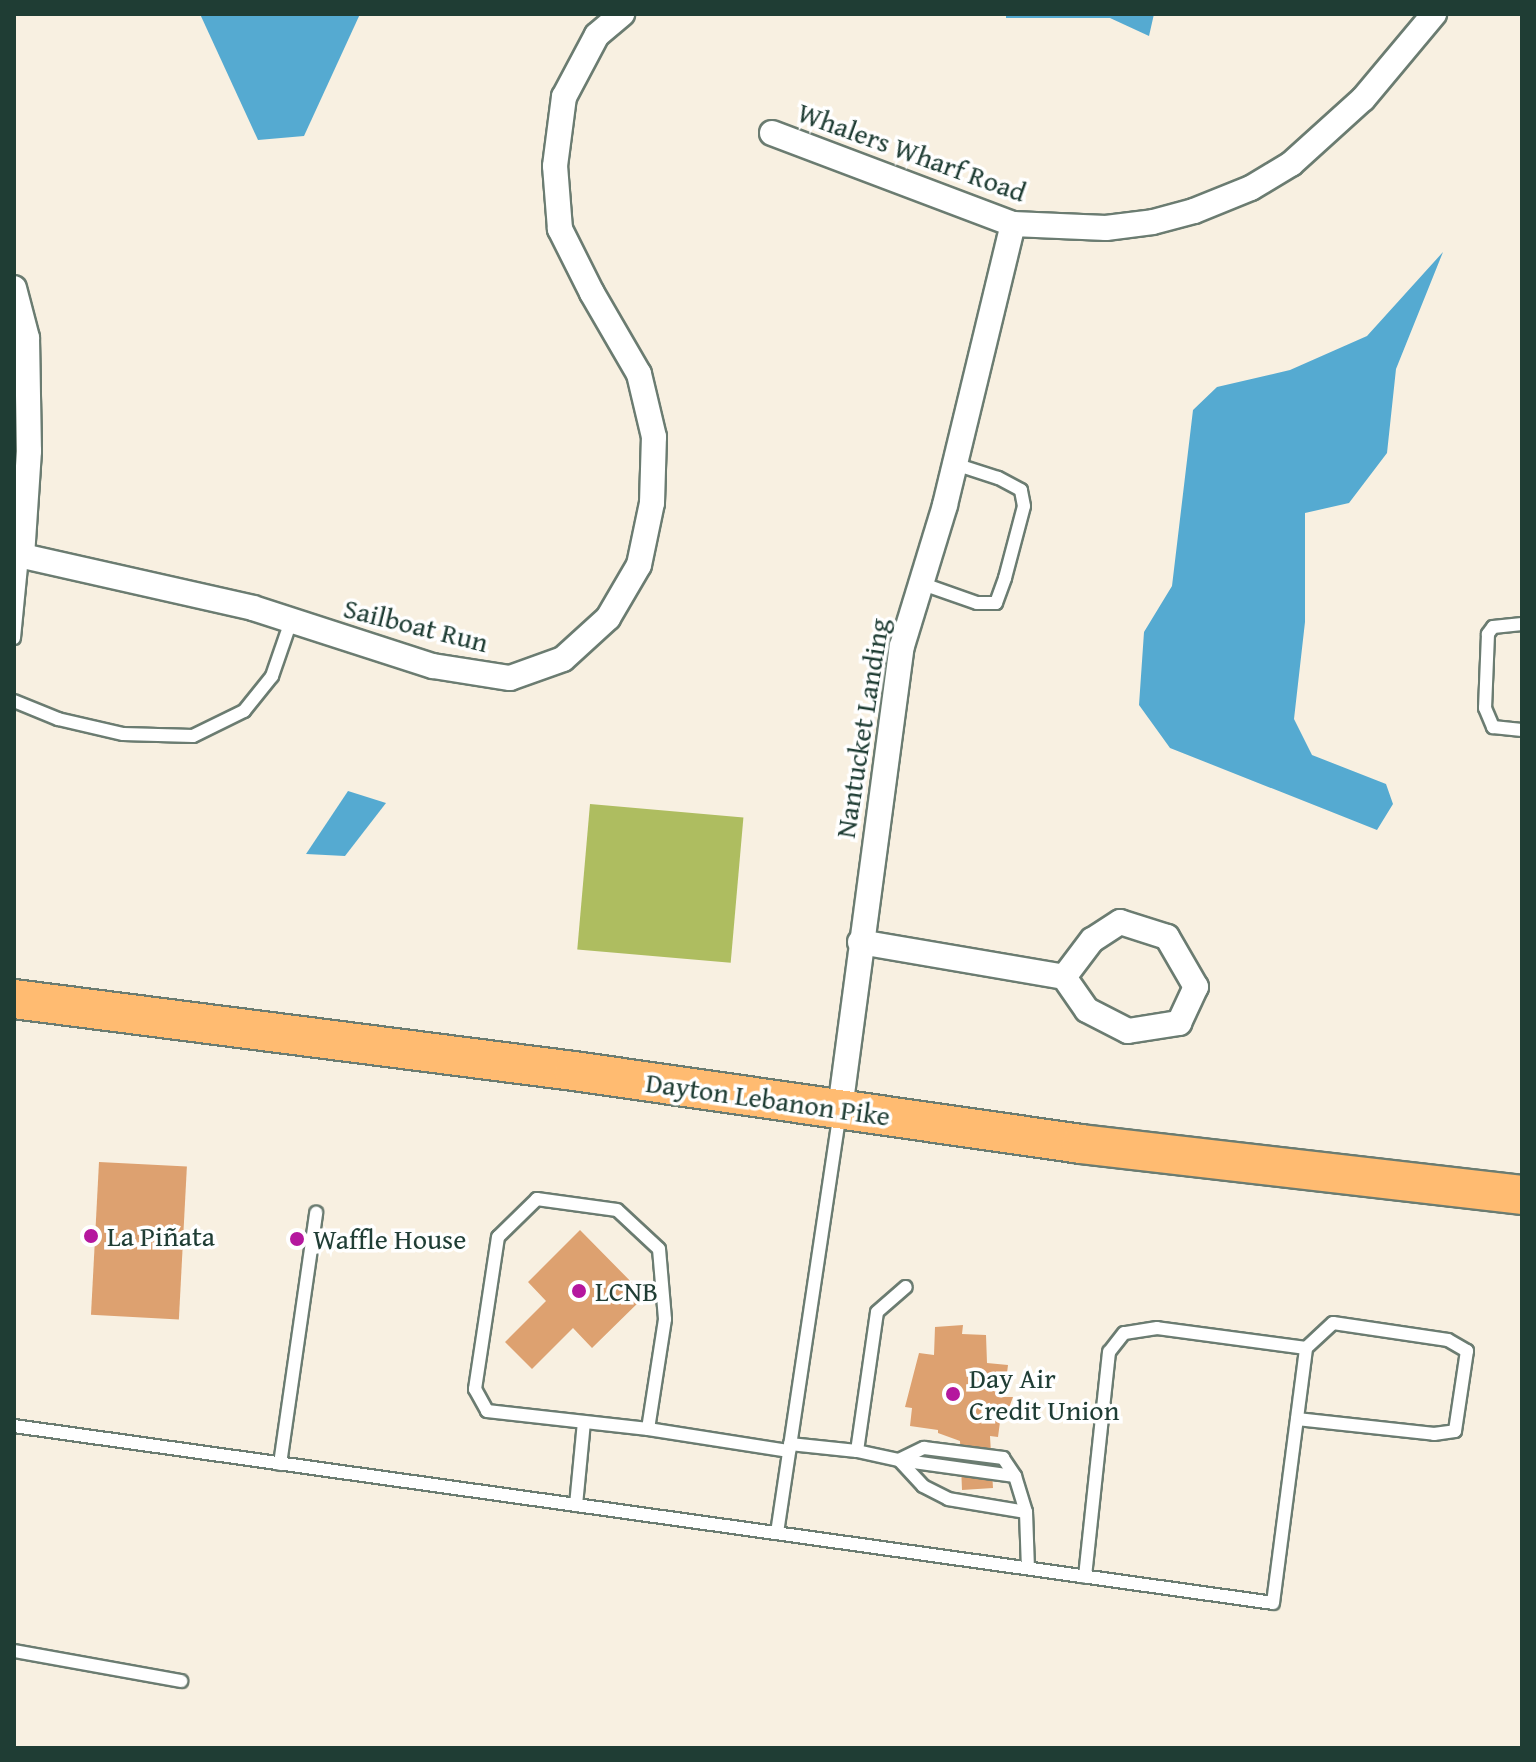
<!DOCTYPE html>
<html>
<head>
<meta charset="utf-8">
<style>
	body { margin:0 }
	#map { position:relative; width:1536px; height:1762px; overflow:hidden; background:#f8f0e1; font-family:"Gentium Book Plus",serif }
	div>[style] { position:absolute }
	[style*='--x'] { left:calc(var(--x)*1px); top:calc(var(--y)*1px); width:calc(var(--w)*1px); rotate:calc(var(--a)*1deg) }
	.green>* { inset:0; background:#aebd60; transform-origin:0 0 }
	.water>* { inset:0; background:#55aad1 }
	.building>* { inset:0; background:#dda170; transform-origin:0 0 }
	.roads { filter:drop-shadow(2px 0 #6b7c71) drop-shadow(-2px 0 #6b7c71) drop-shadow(0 2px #6b7c71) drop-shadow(0 -2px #6b7c71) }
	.service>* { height:12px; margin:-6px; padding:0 6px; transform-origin:6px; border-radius:6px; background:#fff }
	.minor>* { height:24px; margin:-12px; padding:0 12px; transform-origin:12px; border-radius:12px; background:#fff }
	.primary>* { height:38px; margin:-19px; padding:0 19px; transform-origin:19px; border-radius:19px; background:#ffbb71 }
	.dots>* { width:22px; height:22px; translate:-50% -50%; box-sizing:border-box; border:4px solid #fff; border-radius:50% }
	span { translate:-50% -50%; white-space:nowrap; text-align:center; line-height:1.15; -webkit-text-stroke:7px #fff; paint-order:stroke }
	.street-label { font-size:28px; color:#1f3d34 }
	.poi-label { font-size:28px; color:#1f3d34 }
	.left { translate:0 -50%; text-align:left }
	.frame { position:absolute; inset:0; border:16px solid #1f3d34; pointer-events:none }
</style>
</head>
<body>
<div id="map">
	<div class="green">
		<i style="left:590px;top:804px;width:154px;height:146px;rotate:5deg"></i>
	</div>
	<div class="water">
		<i style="clip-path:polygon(200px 14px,360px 14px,304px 136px,258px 140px)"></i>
		<i style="clip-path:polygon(1006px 14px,1154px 14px,1149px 36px,1110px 18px,1006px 18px)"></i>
		<i style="clip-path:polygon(1443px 252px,1396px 369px,1387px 453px,1349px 503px,1305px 513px,1305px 622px,1294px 719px,1312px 755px,1386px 784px,1393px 804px,1377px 830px,1170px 748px,1139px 705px,1144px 632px,1172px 586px,1193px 410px,1217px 387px,1290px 370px,1367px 336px)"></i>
		<i style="clip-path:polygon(348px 791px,386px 803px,345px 856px,306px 854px)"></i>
	</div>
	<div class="building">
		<i style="left:99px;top:1162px;width:88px;height:153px;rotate:3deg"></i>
		<i style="clip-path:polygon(580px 1230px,645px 1296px,592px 1348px,573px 1328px,532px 1369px,505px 1342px,546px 1301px,528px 1282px)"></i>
		<i style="clip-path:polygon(963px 1325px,962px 1334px,986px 1335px,987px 1363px,1008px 1365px,1004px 1397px,1013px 1397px,1006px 1416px,1000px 1422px,998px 1437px,990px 1436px,993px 1488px,962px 1490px,960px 1441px,938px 1433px,938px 1430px,910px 1426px,912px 1408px,905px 1407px,919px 1353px,934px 1355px,935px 1327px)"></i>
	</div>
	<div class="roads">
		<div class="service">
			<i style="--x:920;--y:583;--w:60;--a:19.3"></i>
			<i style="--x:977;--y:603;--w:19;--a:0"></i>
			<i style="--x:996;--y:603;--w:27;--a:-70"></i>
			<i style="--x:1005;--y:578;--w:74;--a:-75.2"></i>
			<i style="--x:1024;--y:506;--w:16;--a:-101"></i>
			<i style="--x:1021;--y:490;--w:26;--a:-152"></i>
			<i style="--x:998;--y:478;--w:45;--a:-162"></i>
			<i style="--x:1522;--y:624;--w:29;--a:174"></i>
			<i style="--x:1493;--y:627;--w:9;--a:126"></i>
			<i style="--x:1488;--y:634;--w:74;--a:92.3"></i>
			<i style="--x:1485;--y:708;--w:21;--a:67"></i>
			<i style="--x:1493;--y:727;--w:29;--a:6"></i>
			<i style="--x:14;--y:638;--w:82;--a:-84.4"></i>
			<i style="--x:14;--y:701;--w:48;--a:22.2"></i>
			<i style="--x:58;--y:719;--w:67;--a:13"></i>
			<i style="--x:123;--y:734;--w:70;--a:1.6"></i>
			<i style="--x:193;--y:736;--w:57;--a:-26.1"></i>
			<i style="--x:244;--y:711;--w:45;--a:-51.3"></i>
			<i style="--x:272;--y:676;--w:58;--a:-70.9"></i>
			<i style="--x:1297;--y:1419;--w:138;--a:6.2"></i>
			<i style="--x:1434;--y:1434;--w:21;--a:-8"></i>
			<i style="--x:1455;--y:1431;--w:81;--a:-81.5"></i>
			<i style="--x:1467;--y:1351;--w:22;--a:-150"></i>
			<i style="--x:1448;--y:1340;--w:116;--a:-171.6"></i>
			<i style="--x:1333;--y:1323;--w:37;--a:137"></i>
			<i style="--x:14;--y:1426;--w:1271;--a:8"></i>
			<i style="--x:1273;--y:1603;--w:257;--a:-82.6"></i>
			<i style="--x:1306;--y:1348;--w:150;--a:-172.4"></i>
			<i style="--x:1157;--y:1328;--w:33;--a:171"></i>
			<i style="--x:1124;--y:1333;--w:24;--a:128"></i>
			<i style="--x:1109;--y:1352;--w:226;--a:96.1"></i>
			<i style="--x:648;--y:1429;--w:111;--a:-81.2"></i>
			<i style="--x:665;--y:1319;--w:70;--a:-94.9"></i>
			<i style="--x:659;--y:1249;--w:57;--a:-137.1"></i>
			<i style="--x:617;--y:1210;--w:81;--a:-172.2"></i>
			<i style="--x:537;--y:1199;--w:54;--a:135.7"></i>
			<i style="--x:498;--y:1237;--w:154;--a:98.6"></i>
			<i style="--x:475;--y:1389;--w:25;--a:61"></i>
			<i style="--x:487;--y:1411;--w:162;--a:6.4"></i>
			<i style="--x:648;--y:1429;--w:143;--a:8.9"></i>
			<i style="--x:790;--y:1444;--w:67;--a:6"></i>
			<i style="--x:857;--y:1451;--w:43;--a:12.1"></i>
			<i style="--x:899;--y:1460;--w:35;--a:47"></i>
			<i style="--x:923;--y:1486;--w:28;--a:27"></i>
			<i style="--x:948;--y:1499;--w:79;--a:9.5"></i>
			<i style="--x:1026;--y:1512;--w:56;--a:88"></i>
			<i style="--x:857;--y:1451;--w:140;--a:-81.8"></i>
			<i style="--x:877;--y:1312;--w:38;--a:-41"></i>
			<i style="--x:899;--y:1460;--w:117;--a:7.9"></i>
			<i style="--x:1015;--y:1476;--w:38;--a:73"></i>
			<i style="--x:899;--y:1460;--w:28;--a:-26"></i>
			<i style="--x:924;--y:1448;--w:80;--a:7.2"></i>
			<i style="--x:1003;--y:1458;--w:22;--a:56"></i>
			<i style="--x:280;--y:1464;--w:254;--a:-81.8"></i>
			<i style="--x:576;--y:1505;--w:83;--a:-84.5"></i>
			<i style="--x:777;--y:1533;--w:426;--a:-81.5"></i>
			<i style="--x:14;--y:1651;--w:170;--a:10.2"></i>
		</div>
		<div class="minor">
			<i style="--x:772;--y:133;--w:258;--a:20.7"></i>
			<i style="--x:1013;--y:224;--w:93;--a:2.5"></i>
			<i style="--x:1106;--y:228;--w:47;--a:-7.3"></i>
			<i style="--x:1153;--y:222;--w:42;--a:-15"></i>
			<i style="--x:1194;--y:211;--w:61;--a:-22"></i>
			<i style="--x:1251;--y:188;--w:47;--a:-31"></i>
			<i style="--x:1291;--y:164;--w:97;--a:-42.1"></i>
			<i style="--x:1363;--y:99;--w:111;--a:-50.1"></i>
			<i style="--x:14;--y:288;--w:52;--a:75.4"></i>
			<i style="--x:27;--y:338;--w:113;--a:89"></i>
			<i style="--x:29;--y:451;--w:105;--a:93.8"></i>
			<i style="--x:14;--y:554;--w:245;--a:12.7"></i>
			<i style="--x:253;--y:608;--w:189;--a:17.9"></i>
			<i style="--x:433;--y:666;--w:78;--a:8.9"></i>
			<i style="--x:510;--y:678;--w:56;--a:-19.7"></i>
			<i style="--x:563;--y:659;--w:61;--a:-42.3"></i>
			<i style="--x:608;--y:618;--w:61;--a:-59.7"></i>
			<i style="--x:639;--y:565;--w:63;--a:-78.2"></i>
			<i style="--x:652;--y:503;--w:66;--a:-88.3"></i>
			<i style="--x:654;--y:437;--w:65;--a:-103.4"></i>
			<i style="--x:639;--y:374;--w:94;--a:-120.1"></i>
			<i style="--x:592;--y:293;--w:72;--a:-116.6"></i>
			<i style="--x:560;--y:229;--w:63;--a:-94.5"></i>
			<i style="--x:555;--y:166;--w:70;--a:-82.6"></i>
			<i style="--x:564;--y:97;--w:70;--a:-62"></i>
			<i style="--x:597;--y:35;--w:33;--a:-40"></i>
			<i style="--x:860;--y:942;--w:207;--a:9.7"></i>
			<i style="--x:1064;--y:977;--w:40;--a:55.1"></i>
			<i style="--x:1087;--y:1010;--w:46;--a:27.1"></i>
			<i style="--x:1128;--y:1031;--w:52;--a:-8.9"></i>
			<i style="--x:1179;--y:1023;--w:40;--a:-65"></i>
			<i style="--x:1196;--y:987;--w:58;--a:-120.1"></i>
			<i style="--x:1167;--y:937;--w:49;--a:-162.3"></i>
			<i style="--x:1120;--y:922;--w:33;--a:147"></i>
			<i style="--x:1092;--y:940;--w:46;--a:127.1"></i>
			<i style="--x:840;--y:1109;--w:467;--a:-82.4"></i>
			<i style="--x:902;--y:646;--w:147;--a:-73"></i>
			<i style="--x:945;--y:505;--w:289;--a:-76.4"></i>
		</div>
		<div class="primary">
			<i style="--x:14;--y:999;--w:565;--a:7.33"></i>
			<i style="--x:574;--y:1071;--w:512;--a:8.19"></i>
			<i style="--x:1081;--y:1144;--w:444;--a:6.6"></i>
		</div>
	</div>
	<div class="dots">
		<i style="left:91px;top:1236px;background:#b5179e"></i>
		<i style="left:297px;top:1239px;background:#b5179e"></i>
		<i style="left:579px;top:1291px;background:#b5179e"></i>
		<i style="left:953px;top:1394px;background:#b5179e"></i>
	</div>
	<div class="street-label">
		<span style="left:912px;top:152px;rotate:20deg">Whalers Wharf Road</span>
		<span style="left:416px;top:625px;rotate:14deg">Sailboat Run</span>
		<span style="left:862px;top:728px;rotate:-81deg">Nantucket Landing</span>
		<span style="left:768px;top:1099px;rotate:8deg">Dayton Lebanon Pike</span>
	</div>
	<div class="poi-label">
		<span class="left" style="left:107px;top:1236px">La Piñata</span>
		<span class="left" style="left:313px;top:1239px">Waffle House</span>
		<span class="left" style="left:595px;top:1291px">LCNB</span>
		<span class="left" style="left:969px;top:1394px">Day Air<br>Credit Union</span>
	</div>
	<div class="frame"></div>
</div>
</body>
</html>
